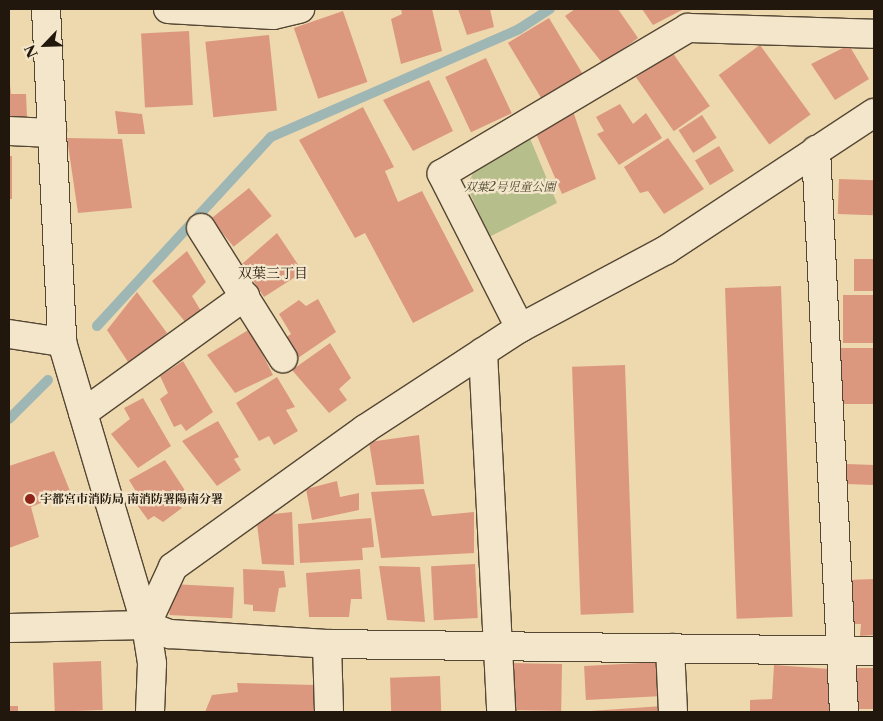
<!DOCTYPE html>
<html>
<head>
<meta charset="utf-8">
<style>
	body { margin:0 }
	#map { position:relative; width:883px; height:721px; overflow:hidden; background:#eed8ae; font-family:"Libre Caslon Text","Noto Serif JP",serif }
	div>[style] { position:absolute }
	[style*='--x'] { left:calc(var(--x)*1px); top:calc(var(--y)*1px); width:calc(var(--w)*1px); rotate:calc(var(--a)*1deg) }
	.green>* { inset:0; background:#b6bf8c }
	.stream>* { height:10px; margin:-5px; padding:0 5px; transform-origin:5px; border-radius:5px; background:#9eb7b5 }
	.building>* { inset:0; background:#dc987f; transform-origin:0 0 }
	.roads { filter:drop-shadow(1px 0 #544734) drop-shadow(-1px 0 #544734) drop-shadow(0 1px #544734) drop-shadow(0 -1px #544734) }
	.minor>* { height:28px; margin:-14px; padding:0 14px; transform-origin:14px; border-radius:14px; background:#f4e6ca }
	.dots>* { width:14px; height:14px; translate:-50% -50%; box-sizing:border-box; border:2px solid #f4e6ca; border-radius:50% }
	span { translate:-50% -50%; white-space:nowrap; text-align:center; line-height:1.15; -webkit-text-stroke:4.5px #f4e6ca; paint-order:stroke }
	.park-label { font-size:12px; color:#4e4932; font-style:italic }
	.poi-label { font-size:12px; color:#21170c; font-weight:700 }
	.left { translate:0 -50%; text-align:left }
	.neighbourhood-label { font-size:14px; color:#21170c }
	.frame { position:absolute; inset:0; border:10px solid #21170c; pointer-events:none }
	.north { position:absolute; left:20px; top:20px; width:50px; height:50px; -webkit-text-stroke:4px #f4e6ca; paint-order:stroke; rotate:246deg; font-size:14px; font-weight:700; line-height:20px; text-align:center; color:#21170c }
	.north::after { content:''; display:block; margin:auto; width:18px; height:22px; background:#21170c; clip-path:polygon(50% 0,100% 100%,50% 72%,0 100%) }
</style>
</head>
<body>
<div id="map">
	<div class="green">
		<i style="clip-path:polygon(529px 136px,557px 203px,489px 237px,467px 186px,477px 165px)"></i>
	</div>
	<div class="stream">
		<i style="--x:97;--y:326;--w:257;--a:-47.4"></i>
		<i style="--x:271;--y:137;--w:270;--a:-23.5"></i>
		<i style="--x:519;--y:29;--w:37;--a:-33"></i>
		<i style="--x:9;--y:419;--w:55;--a:-45"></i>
	</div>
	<div class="building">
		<i style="clip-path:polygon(401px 9px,432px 9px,442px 51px,401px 64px,391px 19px,402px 14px)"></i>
		<i style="clip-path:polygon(458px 9px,490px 9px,494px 27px,467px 35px)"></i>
		<i style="clip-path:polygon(575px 9px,618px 9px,638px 38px,603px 64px,565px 16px)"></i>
		<i style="clip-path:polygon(642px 9px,684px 9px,653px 25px)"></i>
		<i style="left:343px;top:11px;width:75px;height:52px;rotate:71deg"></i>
		<i style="left:549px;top:18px;width:66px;height:48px;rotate:59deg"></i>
		<i style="left:189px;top:31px;width:74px;height:48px;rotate:87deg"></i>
		<i style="left:269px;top:35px;width:76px;height:64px;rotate:84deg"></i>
		<i style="left:760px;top:45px;width:86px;height:51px;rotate:54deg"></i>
		<i style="clip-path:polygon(849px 45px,869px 79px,835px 100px,811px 64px)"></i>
		<i style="left:672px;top:52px;width:66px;height:44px;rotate:55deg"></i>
		<i style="left:486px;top:58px;width:61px;height:45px;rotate:65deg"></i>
		<i style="clip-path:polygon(9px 77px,11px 94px,26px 94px,27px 117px,9px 118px)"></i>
		<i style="clip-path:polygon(429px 80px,453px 131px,413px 151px,383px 100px)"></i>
		<i style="clip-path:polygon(620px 104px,633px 124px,646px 113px,662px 138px,619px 165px,597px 134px,604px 131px,596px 117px)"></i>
		<i style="clip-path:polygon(363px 107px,394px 167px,385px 171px,398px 202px,422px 191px,474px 291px,413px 323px,365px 233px,355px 238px,299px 140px)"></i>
		<i style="clip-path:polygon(115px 111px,142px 114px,145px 134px,118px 134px)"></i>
		<i style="clip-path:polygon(573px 111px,596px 179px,562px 194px,534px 129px)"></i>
		<i style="left:702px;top:115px;width:27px;height:28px;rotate:57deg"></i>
		<i style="clip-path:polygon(67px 138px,122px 139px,132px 208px,78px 213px)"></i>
		<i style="clip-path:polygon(668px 138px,704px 189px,664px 214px,648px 191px,640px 193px,624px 167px)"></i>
		<i style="left:719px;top:146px;width:29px;height:28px;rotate:59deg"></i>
		<i style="left:9px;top:156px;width:3px;height:43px"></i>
		<i style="left:839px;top:179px;width:35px;height:35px;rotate:2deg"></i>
		<i style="left:249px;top:188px;width:36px;height:49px;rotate:51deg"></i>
		<i style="clip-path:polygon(277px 233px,303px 272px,264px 297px,242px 264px)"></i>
		<i style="clip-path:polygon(187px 251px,206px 282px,192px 296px,201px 311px,186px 323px,152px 281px)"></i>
		<i style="left:874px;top:259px;width:32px;height:20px;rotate:90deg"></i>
		<i style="left:781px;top:286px;width:331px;height:56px;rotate:88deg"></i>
		<i style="clip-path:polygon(137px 292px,167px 333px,130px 365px,107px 330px)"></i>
		<i style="left:874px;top:295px;width:48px;height:31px;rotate:90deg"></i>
		<i style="clip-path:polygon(318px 299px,336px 332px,298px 358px,285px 338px,291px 334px,279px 314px,299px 300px,306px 306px)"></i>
		<i style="clip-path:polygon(250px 329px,273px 375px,235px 393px,207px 355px)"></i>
		<i style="clip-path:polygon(330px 343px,351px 378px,339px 389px,347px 400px,329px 413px,292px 370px)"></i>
		<i style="left:874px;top:348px;width:56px;height:34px;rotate:90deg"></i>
		<i style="clip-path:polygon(183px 361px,213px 412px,186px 431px,181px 424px,174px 427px,160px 399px,168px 393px,160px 376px)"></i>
		<i style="left:625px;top:365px;width:248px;height:53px;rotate:88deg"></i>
		<i style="clip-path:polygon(277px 377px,295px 407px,286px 410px,298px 431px,274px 445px,269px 436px,259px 441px,236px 403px)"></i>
		<i style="clip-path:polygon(143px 398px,171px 446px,138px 468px,111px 434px,130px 419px,124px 408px)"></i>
		<i style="clip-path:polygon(218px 421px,239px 457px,234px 459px,241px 470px,217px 486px,182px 441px)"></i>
		<i style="clip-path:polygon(419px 435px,424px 484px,376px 485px,369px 442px)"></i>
		<i style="clip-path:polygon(54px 451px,70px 491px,31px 507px,39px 537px,9px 548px,9px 466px)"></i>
		<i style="clip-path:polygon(165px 460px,188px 495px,175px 502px,182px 508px,163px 522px,154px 516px,148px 520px,135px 502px,140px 498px,129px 480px)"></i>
		<i style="left:847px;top:464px;width:27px;height:20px;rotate:2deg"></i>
		<i style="clip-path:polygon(337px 481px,340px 497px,359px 493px,359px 510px,312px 520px,306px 489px)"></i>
		<i style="clip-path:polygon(424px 489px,432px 516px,474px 512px,474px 553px,381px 558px,371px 492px)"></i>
		<i style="clip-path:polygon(292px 512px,294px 565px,262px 564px,256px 516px)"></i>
		<i style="clip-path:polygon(371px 518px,374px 547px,362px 548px,363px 560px,300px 563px,298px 524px)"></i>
		<i style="left:475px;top:564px;width:54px;height:44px;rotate:87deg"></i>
		<i style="clip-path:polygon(379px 566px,420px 567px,425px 622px,387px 620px)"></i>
		<i style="clip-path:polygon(243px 569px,284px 571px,286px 587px,279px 588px,275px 612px,253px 611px,253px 605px,244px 604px)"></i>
		<i style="clip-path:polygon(360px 569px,362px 599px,351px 599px,349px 617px,309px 617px,306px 573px)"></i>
		<i style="clip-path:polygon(874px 579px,874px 635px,860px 636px,861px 624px,850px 624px,848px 580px)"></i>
		<i style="left:171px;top:584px;width:63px;height:31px;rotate:3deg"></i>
		<i style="left:101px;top:661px;width:49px;height:48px;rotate:88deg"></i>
		<i style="left:661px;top:662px;width:34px;height:77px;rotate:87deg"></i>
		<i style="left:562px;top:664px;width:47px;height:55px;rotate:91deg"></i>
		<i style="clip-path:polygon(774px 665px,830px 669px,831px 712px,750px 712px,750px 700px,772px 699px)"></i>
		<i style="left:855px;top:668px;width:19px;height:41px"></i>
		<i style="left:440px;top:676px;width:36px;height:50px;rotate:88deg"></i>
		<i style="clip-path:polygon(237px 683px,316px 685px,317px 712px,205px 712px,212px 695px,238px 692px)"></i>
		<i style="left:9px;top:706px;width:9px;height:6px"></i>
		<i style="clip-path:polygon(663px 706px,663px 712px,590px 712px,590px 711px)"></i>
	</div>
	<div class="roads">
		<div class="minor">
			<i style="--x:46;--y:9;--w:333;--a:87.2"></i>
			<i style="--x:62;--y:342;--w:295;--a:73.5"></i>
			<i style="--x:146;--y:625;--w:39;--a:81"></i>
			<i style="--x:152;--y:664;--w:48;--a:92.4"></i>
			<i style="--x:168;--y:9;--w:105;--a:3.3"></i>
			<i style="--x:273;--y:15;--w:28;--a:-13"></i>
			<i style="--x:9;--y:131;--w:43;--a:2.7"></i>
			<i style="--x:816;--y:150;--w:563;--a:87.15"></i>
			<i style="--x:201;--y:228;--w:154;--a:57.8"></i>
			<i style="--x:520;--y:328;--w:173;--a:-116.9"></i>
			<i style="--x:442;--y:174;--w:286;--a:-30.7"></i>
			<i style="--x:688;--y:28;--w:186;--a:1.8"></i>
			<i style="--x:9;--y:334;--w:54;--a:8.6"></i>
			<i style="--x:483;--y:352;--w:360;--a:87.1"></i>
			<i style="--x:83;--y:413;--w:200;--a:-35.8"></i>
			<i style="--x:146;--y:625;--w:64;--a:-65"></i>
			<i style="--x:173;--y:567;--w:236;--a:-35.7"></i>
			<i style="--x:365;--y:429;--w:185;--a:-33.1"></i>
			<i style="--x:520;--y:328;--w:166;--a:-28.1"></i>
			<i style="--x:666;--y:250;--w:249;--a:-33.4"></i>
			<i style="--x:9;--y:628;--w:137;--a:-1.3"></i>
			<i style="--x:146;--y:625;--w:26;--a:21"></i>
			<i style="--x:170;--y:634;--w:157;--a:3.6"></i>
			<i style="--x:327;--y:644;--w:547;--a:0.73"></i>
			<i style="--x:327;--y:644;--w:68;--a:88.3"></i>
			<i style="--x:670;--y:648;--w:64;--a:87.3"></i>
		</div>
	</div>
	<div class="dots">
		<i style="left:30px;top:499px;background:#8f2418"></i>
	</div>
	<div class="park-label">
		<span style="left:510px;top:187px">双葉2号児童公園</span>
	</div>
	<div class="poi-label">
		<span class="left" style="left:40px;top:499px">宇都宮市消防局 南消防署陽南分署</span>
	</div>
	<div class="neighbourhood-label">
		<span style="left:273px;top:273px">双葉三丁目</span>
	</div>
	<div class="frame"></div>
	<div class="north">N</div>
</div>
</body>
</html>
